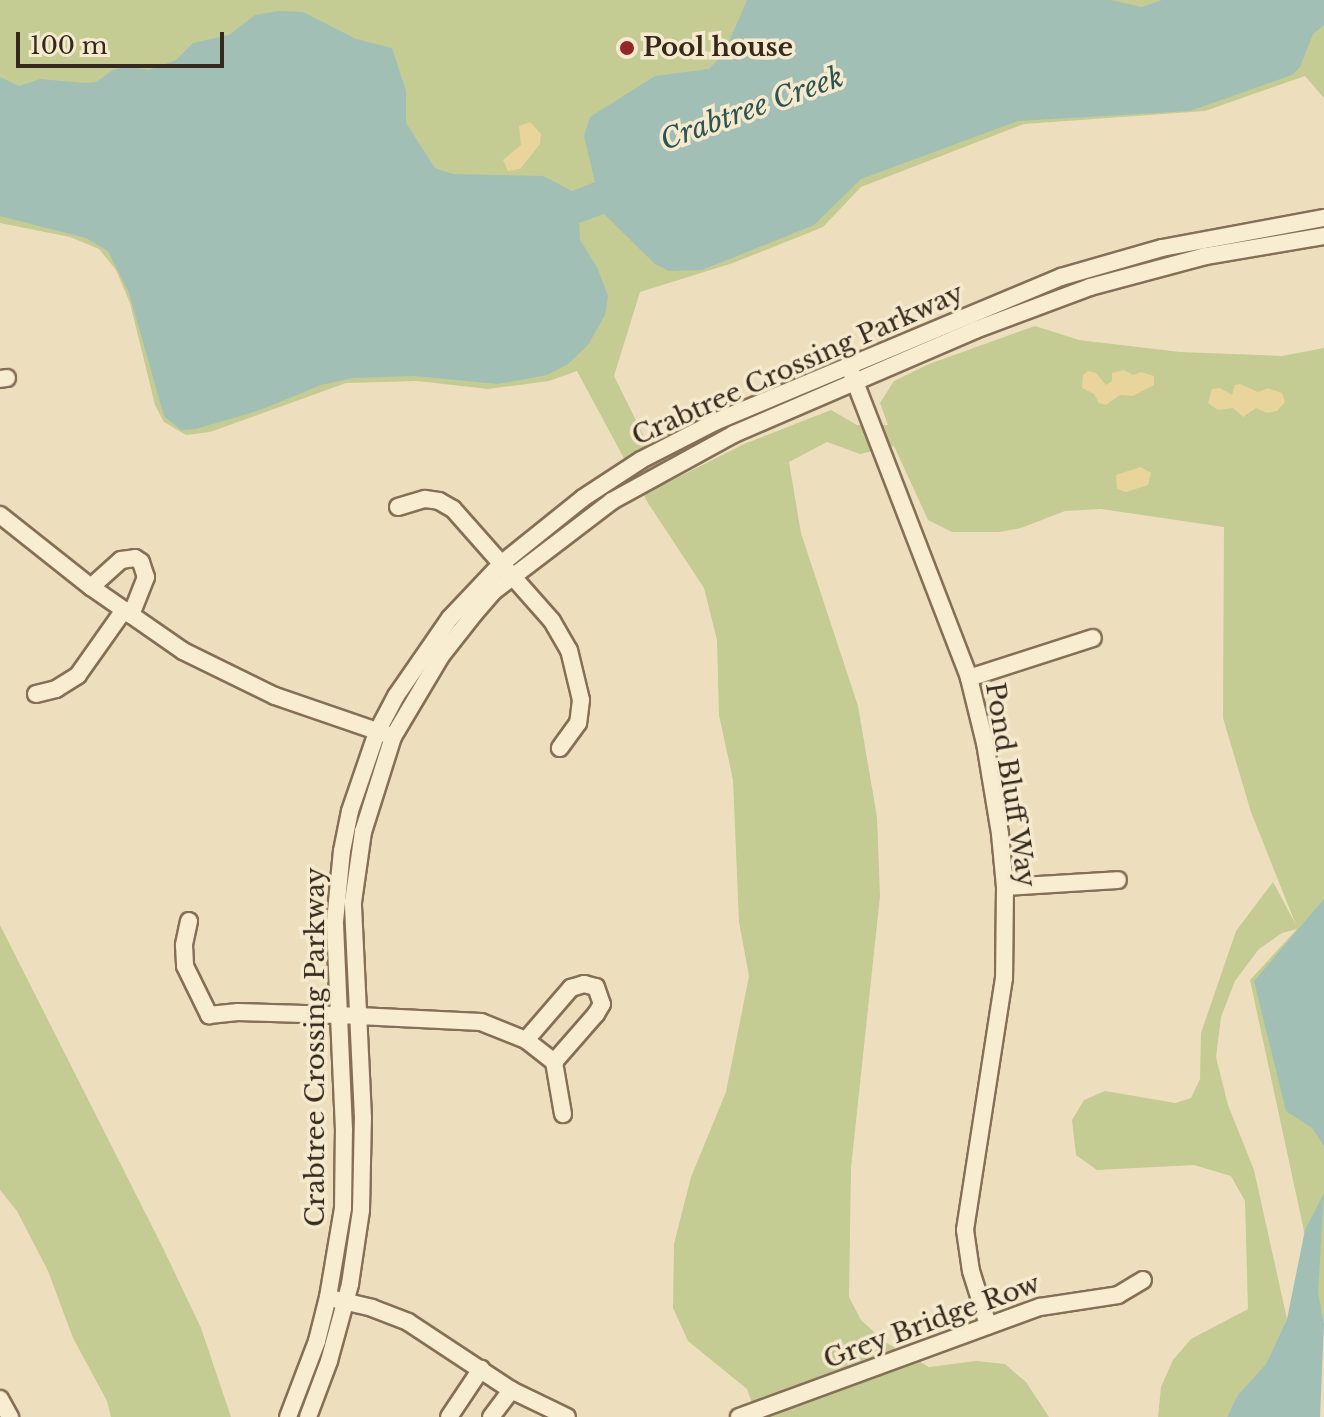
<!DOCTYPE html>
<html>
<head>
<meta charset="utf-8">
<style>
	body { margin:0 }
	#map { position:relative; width:1324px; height:1417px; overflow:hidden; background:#eddfbe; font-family:"Libre Baskerville",serif }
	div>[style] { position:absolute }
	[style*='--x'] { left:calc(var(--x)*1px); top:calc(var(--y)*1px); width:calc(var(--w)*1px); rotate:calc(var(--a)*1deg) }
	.green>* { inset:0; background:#c4cb93 }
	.sand>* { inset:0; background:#e9d49b }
	.water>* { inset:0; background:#a2bfb6 }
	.roads { filter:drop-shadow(2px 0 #856f57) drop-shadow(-2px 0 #856f57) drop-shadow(0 2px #856f57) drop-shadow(0 -2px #856f57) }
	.minor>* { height:16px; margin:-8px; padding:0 8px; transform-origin:8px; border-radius:8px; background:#f8ecd1 }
	.dots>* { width:22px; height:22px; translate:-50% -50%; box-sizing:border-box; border:4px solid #f5e9ce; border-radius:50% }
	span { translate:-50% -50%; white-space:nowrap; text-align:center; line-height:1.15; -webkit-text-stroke:7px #f5e9ce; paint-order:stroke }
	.poi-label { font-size:26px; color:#35281c; font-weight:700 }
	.left { translate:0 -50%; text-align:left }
	.street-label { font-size:26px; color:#35281c }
	.water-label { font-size:28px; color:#2b5452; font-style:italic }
	.scale { position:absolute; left:16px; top:32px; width:208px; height:36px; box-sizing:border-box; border:4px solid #35281c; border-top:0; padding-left:10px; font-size:24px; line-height:28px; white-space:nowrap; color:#35281c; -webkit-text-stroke:6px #f5e9ce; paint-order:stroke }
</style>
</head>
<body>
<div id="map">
	<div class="green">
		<i style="clip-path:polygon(0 0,1324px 0,1324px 98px,1305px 76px,1205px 111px,1024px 124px,861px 187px,823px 227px,733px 263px,640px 292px,614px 376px,667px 483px,744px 444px,831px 410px,857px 425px,888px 425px,880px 403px,894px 381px,929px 364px,1035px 326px,1079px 340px,1180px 352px,1282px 356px,1324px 348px,1324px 1324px,1250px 980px,1297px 929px,1282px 933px,1259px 949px,1235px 981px,1221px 1017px,1216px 1057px,1228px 1105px,1254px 1170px,1287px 1319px,1266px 1365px,1237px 1396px,1227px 1417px,1158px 1417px,1161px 1387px,1173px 1360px,1191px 1339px,1248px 1309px,1245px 1201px,1231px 1176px,1194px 1165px,1097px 1170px,1076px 1155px,1072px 1120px,1084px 1100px,1105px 1091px,1175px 1103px,1191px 1098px,1200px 1079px,1201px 1033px,1236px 931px,1273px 882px,1296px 925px,1251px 812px,1223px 718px,1224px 527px,1101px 509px,1065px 511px,1021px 528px,999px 532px,952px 532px,928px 520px,894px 446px,860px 454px,827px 442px,789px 462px,801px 533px,858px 706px,877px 817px,880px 896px,851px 1168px,849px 1297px,861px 1320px,885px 1342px,929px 1367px,976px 1361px,1005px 1364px,1026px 1382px,1049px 1417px,757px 1417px,747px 1389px,688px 1341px,673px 1308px,674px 1244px,691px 1177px,726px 1092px,749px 976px,739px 922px,733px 780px,719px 715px,717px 640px,704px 588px,648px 503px,577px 371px,549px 381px,488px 389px,417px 381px,346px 383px,210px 432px,186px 435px,164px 422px,155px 405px,130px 303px,116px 270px,99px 249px,70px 237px,0 223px)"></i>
		<i style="clip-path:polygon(0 925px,162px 1246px,201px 1328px,231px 1417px,111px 1417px,107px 1401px,73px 1338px,48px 1271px,17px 1211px,0 1190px)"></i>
	</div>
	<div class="sand">
		<i style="clip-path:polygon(530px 122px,541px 134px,540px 144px,520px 169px,508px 171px,503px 160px,521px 145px,519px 126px)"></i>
		<i style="clip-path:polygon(1124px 370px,1133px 375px,1141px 372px,1154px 376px,1154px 385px,1133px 396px,1120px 395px,1106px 405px,1099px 403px,1094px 394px,1082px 388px,1083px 375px,1088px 371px,1096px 373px,1106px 385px,1112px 381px,1112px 373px)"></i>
		<i style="clip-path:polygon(1240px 384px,1258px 392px,1268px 388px,1282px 393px,1285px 402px,1277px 411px,1267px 413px,1256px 408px,1243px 417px,1233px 408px,1218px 410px,1208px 403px,1212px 389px,1220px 388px,1232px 395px,1235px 385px)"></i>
		<i style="clip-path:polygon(1141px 467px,1151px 473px,1148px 485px,1126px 492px,1117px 489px,1116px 475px)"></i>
	</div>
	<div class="water">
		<i style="clip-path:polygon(747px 0,1111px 0,1142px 7px,1162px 0,1324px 0,1324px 25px,1313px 34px,1300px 67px,1292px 75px,1190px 111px,1018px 121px,861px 179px,814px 225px,702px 270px,669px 271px,655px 264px,604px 214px,579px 223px,580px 240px,597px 267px,608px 296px,605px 315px,588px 345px,568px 364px,547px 375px,498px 384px,415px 376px,353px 378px,321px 385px,260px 410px,196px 429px,181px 430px,164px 416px,129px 293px,108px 251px,86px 238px,0 216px,0 77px,19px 86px,40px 79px,85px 83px,96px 82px,113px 70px,127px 66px,149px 70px,176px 60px,193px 43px,229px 35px,255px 15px,278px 11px,303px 12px,356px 39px,392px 48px,406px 91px,406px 123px,435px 168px,453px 174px,543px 176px,572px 191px,595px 182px,584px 136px,590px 117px,655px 76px,709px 69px,724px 53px)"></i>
		<i style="clip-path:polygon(1324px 899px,1324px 1146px,1312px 1128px,1286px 1111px,1254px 981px)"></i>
		<i style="clip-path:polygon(1324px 1193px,1318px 1293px,1324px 1324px,1320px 1417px,1227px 1417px,1237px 1396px,1266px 1364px,1287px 1319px,1305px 1230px)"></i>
	</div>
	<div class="roads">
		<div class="minor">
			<i style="--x:852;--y:374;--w:326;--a:68.9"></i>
			<i style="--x:969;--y:678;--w:67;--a:76.2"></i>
			<i style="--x:985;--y:743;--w:92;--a:80.6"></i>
			<i style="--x:1000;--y:834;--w:53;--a:84.6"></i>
			<i style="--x:1005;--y:887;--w:91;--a:90.6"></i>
			<i style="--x:1004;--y:978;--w:255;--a:98.8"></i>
			<i style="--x:965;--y:1230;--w:41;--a:81.7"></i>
			<i style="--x:971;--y:1271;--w:57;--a:72.5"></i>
			<i style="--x:0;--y:379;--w:7;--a:-8"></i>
			<i style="--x:398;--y:507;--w:28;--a:-17"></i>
			<i style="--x:425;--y:499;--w:14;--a:8"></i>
			<i style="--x:439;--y:501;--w:16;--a:30"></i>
			<i style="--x:453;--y:509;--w:149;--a:48.5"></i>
			<i style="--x:552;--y:621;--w:34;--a:60"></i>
			<i style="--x:569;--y:650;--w:51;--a:76.5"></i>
			<i style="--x:581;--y:700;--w:23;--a:97"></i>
			<i style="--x:578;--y:723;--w:31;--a:126"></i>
			<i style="--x:0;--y:515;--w:116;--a:38.4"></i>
			<i style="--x:91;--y:587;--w:112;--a:34.8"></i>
			<i style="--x:183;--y:651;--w:102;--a:26.1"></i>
			<i style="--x:275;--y:696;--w:120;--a:19"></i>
			<i style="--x:91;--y:587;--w:40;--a:-42"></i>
			<i style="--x:121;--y:560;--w:14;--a:-8"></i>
			<i style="--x:135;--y:558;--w:7;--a:34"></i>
			<i style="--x:141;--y:562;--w:16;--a:72"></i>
			<i style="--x:146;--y:577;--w:41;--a:111.5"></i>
			<i style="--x:969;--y:678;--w:130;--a:-17.9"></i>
			<i style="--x:36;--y:694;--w:21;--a:-14"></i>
			<i style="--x:56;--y:689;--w:26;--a:-32"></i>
			<i style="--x:78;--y:675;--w:80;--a:-54.7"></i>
			<i style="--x:1005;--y:887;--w:113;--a:-3.5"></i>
			<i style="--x:189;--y:921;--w:25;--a:102"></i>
			<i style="--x:184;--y:945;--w:21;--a:87"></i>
			<i style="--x:185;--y:966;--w:55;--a:63.9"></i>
			<i style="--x:209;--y:1015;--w:29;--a:-6"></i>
			<i style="--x:238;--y:1012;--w:100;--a:1.7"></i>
			<i style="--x:338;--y:1015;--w:143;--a:2.8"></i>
			<i style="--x:481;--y:1022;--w:48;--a:21.8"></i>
			<i style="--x:526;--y:1040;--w:36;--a:38"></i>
			<i style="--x:554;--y:1062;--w:53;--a:80.2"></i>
			<i style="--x:526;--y:1040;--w:69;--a:-49.1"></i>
			<i style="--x:571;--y:988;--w:14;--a:-17"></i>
			<i style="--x:584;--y:984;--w:12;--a:14"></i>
			<i style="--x:596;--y:987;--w:18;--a:71"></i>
			<i style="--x:602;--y:1004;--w:12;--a:121"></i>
			<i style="--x:596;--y:1014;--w:64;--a:131.2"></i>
			<i style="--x:334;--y:1299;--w:39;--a:13"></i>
			<i style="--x:372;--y:1308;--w:39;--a:21"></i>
			<i style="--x:408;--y:1322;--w:123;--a:33.4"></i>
			<i style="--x:511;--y:1390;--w:62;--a:25.7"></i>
			<i style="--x:0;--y:1399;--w:21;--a:61"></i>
			<i style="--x:288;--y:1417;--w:81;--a:-69.1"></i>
			<i style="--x:317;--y:1341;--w:45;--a:-76"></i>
			<i style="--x:328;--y:1297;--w:90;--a:-80.4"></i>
			<i style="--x:343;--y:1208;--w:78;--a:-89.3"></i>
			<i style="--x:344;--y:1130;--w:208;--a:-92.5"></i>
			<i style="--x:335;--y:922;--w:71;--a:-84.4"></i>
			<i style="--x:342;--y:851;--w:41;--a:-78.7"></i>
			<i style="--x:350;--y:811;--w:83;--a:-71.1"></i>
			<i style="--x:377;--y:732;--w:41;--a:-62.2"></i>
			<i style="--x:396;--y:696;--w:95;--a:-55.3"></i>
			<i style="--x:450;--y:618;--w:74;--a:-46.6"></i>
			<i style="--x:501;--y:564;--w:105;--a:-38.8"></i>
			<i style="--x:583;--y:498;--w:69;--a:-33.2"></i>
			<i style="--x:641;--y:460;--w:85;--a:-27.2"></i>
			<i style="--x:717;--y:421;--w:373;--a:-22.7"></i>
			<i style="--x:1061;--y:277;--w:105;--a:-16"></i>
			<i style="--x:1162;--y:248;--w:165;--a:-10.5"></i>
			<i style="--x:308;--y:1417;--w:60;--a:-69.4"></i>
			<i style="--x:329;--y:1361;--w:80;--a:-74.7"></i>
			<i style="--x:350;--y:1284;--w:75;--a:-81.5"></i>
			<i style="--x:361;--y:1210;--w:92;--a:-88.8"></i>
			<i style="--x:363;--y:1118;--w:216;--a:-92.7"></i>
			<i style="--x:353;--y:902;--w:71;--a:-81.9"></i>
			<i style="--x:363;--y:832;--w:100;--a:-72.5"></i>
			<i style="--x:393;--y:737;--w:94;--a:-59.3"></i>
			<i style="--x:441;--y:656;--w:53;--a:-51.8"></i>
			<i style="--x:474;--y:614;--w:30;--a:-49"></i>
			<i style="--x:494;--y:591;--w:148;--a:-37.3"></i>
			<i style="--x:612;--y:501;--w:139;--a:-28.8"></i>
			<i style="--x:734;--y:434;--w:262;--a:-23.3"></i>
			<i style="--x:975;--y:330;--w:123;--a:-20.5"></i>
			<i style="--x:1090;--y:287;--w:120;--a:-15"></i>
			<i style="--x:1206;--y:256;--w:120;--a:-9.6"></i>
			<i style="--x:449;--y:1417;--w:58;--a:-56.3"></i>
			<i style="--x:491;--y:1417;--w:34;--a:-53"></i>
			<i style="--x:739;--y:1417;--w:320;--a:-20.1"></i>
			<i style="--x:1040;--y:1307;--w:79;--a:-8.7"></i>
			<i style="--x:1118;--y:1295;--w:29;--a:-31"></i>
		</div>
	</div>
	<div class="dots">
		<i style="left:627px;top:48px;background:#932829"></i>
	</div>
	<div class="poi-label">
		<span class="left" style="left:643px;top:48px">Pool house</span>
	</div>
	<div class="street-label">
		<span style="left:798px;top:365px;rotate:-24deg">Crabtree Crossing Parkway</span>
		<span style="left:1010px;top:785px;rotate:81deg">Pond Bluff Way</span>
		<span style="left:316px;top:1047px;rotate:-90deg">Crabtree Crossing Parkway</span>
		<span style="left:932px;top:1322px;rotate:-20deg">Grey Bridge Row</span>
	</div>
	<div class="water-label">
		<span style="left:752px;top:109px;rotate:-20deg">Crabtree Creek</span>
	</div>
	<div class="scale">100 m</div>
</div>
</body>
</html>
